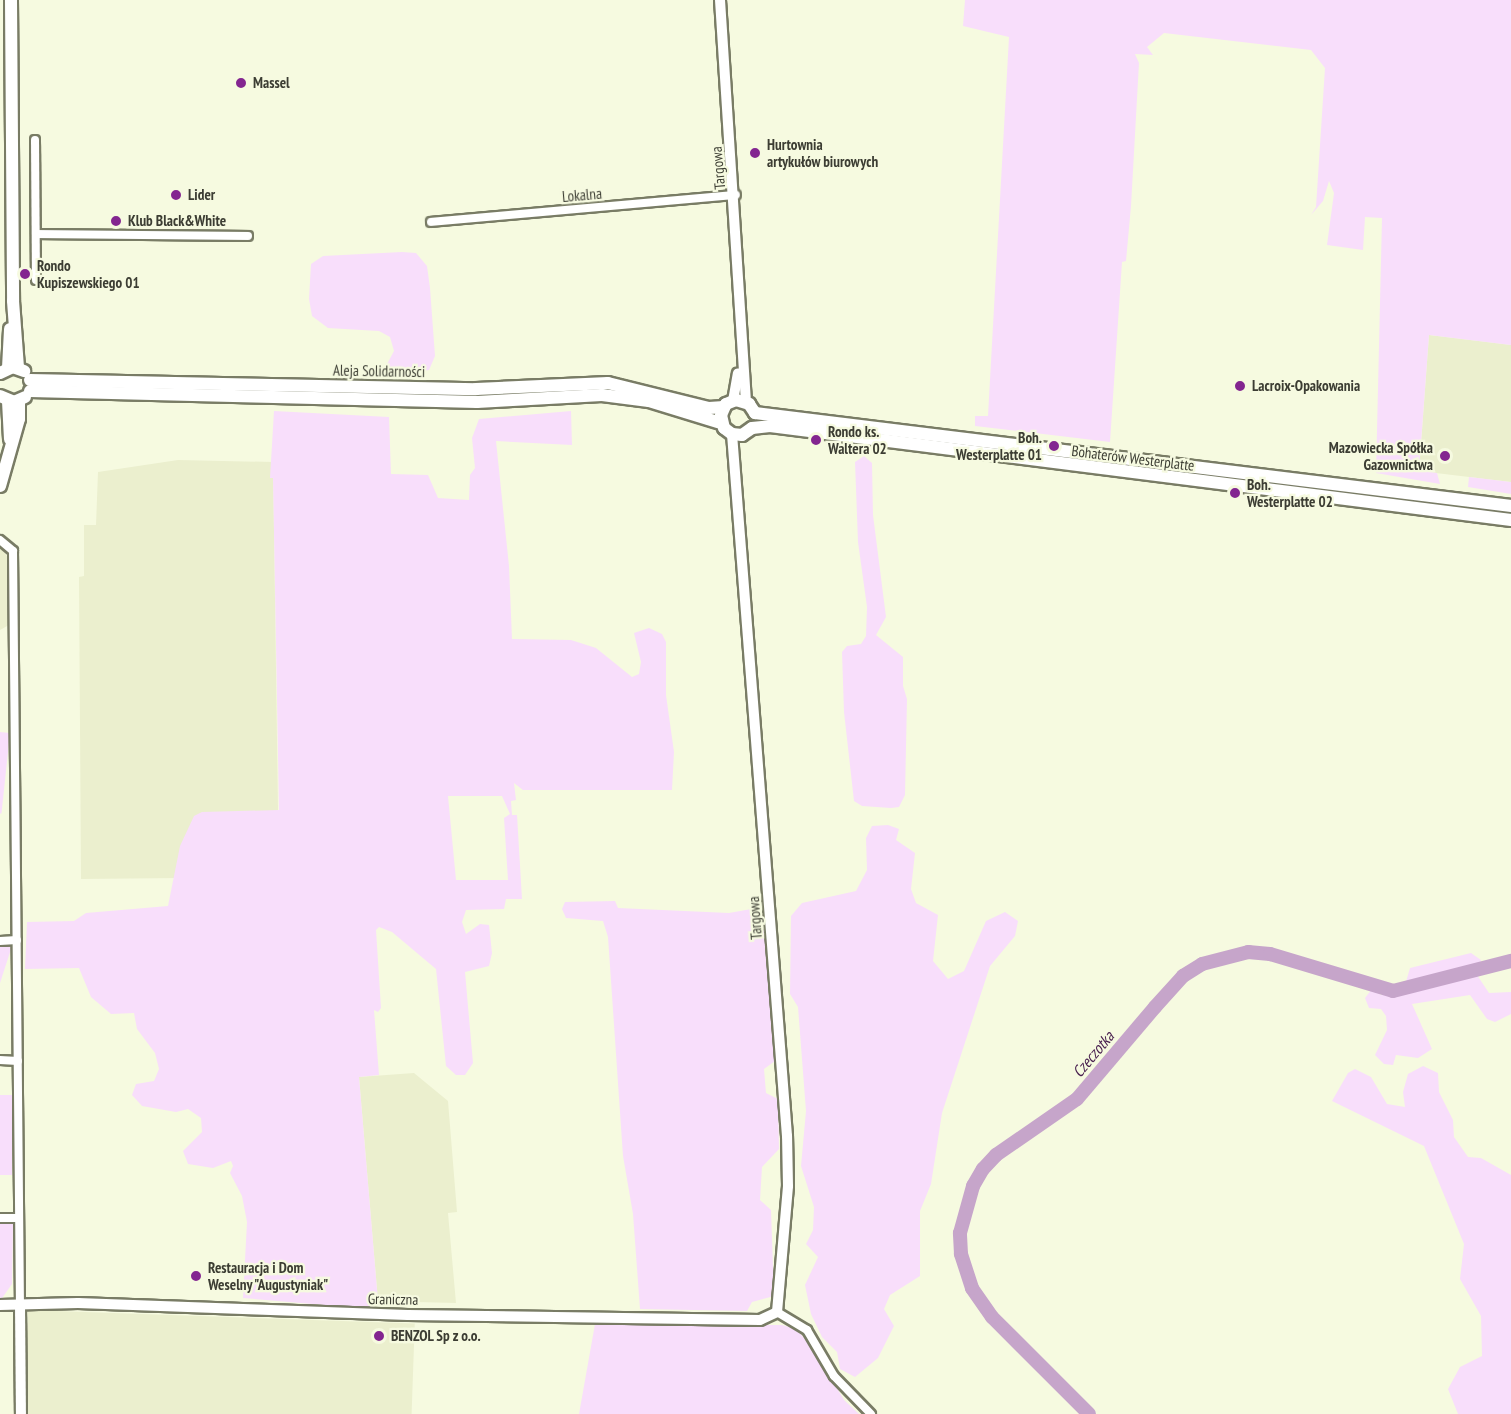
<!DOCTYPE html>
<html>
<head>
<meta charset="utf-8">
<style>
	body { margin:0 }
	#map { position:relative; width:1511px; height:1414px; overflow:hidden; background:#f6fae0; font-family:"PT Sans Narrow",sans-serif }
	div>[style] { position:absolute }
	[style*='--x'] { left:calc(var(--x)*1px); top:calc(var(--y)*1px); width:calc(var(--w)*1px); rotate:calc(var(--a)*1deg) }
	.built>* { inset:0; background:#ebefce; transform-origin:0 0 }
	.green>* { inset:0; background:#f8defb; transform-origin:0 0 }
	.river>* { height:14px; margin:-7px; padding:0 7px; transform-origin:7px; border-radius:7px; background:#c6a5ca }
	.roads { filter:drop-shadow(2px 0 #797c65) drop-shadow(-2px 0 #797c65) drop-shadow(0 2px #797c65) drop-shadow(0 -2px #797c65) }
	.minor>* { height:8px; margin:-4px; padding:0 4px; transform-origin:4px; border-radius:4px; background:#fff }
	.tertiary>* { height:10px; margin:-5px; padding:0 5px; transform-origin:5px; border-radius:5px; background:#fff }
	.secondary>* { height:12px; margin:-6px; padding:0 6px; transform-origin:6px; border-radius:6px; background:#fff }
	.dots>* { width:16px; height:16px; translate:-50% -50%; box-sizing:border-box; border:3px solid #f6fae0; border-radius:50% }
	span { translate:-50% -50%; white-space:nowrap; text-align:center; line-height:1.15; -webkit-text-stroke:4.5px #f6fae0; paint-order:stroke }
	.poi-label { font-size:15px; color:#3c3d33; font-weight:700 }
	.left { translate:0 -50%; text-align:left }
	.right { translate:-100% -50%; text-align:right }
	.street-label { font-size:15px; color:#3c3d33 }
	.water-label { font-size:16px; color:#49204f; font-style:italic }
</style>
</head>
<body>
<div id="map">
	<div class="built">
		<i style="clip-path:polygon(1429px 335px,1511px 345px,1511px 482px,1419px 471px)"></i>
		<i style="clip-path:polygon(178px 460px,273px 462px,279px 877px,81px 879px,79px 577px,84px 576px,84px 525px,96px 525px,98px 472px)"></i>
		<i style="clip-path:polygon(0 545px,8px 558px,9px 625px,0 630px)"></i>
		<i style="clip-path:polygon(414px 1073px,448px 1101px,457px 1212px,448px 1213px,456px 1303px,378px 1301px,359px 1077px)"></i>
		<i style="left:28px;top:1310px;width:387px;height:104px;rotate:2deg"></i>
	</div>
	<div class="green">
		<i style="clip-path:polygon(965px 0,1511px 0,1511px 345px,1429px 335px,1419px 470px,1437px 473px,1440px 484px,1376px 473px,1382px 218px,1365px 217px,1363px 250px,1327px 245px,1334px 193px,1329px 181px,1323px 201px,1311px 215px,1316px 207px,1325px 68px,1311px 50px,1164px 33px,1147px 47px,1153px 55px,1135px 54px,1139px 63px,1131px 206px,1126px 261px,1122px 262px,1110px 442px,975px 426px,975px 416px,988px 416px,1009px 37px,963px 26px)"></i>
		<i style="clip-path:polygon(402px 252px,416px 253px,427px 266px,430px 288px,435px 356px,429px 370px,414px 373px,389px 371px,386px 366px,394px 351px,390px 337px,379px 331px,328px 328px,312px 316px,309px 299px,311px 264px,323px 256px)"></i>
		<i style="clip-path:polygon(evenodd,274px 411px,389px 417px,391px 474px,428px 475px,438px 498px,469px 500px,470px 475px,475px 468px,472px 438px,479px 419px,571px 411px,572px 445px,496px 441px,509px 566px,512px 639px,571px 640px,596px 648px,632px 677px,639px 674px,641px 662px,634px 633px,649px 628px,662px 634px,666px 642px,666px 695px,674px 752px,672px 790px,523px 790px,514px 783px,516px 800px,511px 801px,512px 815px,517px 815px,522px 899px,506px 899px,504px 909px,466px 910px,462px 922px,466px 934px,480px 924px,489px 925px,492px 953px,489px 966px,465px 972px,473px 1063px,465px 1075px,456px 1075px,446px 1066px,436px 969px,392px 932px,379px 927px,376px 930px,381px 1008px,378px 1012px,374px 1010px,379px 1075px,359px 1077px,378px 1301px,371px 1309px,243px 1298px,247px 1222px,242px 1196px,230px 1173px,233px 1166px,231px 1161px,213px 1168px,188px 1164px,183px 1151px,202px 1132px,201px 1118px,188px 1109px,176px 1112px,142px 1106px,132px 1095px,136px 1084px,154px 1081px,159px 1069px,155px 1053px,137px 1029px,134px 1013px,111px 1014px,91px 997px,79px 968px,25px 969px,27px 922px,74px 921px,86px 913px,168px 906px,180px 846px,194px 816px,202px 812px,279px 810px,273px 478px,270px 478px,274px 411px,448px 796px,502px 796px,510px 814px,504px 818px,508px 880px,456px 880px,448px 796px)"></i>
		<i style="clip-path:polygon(864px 456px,872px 463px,873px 515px,886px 617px,876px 635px,903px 657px,903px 686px,907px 699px,905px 795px,899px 807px,891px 808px,862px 806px,854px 801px,844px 712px,842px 652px,847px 646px,861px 644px,866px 636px,867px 607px,858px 542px,855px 462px)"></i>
		<i style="clip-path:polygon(1469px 477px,1511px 482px,1511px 494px,1468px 487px)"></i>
		<i style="left:0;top:732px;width:10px;height:81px;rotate:6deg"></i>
		<i style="clip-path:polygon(888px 825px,899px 829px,896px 840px,915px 853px,911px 889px,916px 903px,938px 915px,933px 961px,948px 979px,964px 971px,986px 921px,1005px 912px,1018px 921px,1015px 936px,990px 966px,942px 1113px,931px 1184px,920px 1211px,920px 1276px,890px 1295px,884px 1309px,894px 1326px,878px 1358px,855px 1377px,840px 1369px,837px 1352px,822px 1337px,811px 1314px,805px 1285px,818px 1257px,806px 1244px,813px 1230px,814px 1207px,801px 1166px,806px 1111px,798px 1007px,790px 994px,791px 916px,802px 903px,856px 891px,867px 870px,866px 838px,872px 826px)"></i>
		<i style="clip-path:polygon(615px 901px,618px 908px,729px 913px,757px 908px,764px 918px,775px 1061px,764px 1069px,766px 1093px,778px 1099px,779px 1149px,762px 1167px,760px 1200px,771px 1210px,774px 1296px,752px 1302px,747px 1311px,640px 1309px,633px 1214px,623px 1156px,608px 937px,603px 921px,566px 918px,562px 909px,565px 902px)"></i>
		<i style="left:0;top:941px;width:13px;height:68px;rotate:18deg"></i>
		<i style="clip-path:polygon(1471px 953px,1481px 960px,1477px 975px,1489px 993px,1511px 992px,1511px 1014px,1495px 1022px,1487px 1019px,1470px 995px,1412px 1004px,1432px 1049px,1418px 1058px,1396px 1055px,1393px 1065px,1384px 1064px,1375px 1055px,1387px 1030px,1386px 1016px,1381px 1009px,1369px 1008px,1365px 998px,1372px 989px,1381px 995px,1403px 992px,1410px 968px)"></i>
		<i style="clip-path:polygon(1423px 1066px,1438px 1073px,1439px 1092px,1453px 1120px,1454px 1137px,1468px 1157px,1481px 1158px,1511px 1175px,1511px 1414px,1458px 1414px,1448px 1389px,1460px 1367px,1482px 1356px,1481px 1316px,1460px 1279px,1464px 1244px,1424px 1146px,1332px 1101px,1348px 1073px,1355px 1069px,1371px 1077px,1387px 1104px,1405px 1107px,1403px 1092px,1408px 1074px)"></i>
		<i style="left:0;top:1095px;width:12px;height:80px"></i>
		<i style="clip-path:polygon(0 1221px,13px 1221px,12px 1284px,0 1301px)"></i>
		<i style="clip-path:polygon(595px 1324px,782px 1325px,796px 1329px,813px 1348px,844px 1400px,859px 1414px,579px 1414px)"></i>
	</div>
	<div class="river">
		<i style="--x:1089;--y:1414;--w:137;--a:-135"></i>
		<i style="--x:992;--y:1317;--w:35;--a:-125"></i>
		<i style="--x:972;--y:1288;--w:36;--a:-108"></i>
		<i style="--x:961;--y:1254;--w:21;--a:-93"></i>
		<i style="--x:960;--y:1233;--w:49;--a:-74.5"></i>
		<i style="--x:973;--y:1186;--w:20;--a:-60"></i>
		<i style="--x:983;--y:1169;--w:19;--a:-47"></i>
		<i style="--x:996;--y:1155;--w:98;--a:-34.7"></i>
		<i style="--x:1077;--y:1099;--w:121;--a:-49.7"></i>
		<i style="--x:1155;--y:1007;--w:42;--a:-47.9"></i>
		<i style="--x:1183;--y:976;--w:22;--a:-32"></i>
		<i style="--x:1202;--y:964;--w:48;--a:-14.6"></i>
		<i style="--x:1248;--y:952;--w:22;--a:5"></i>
		<i style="--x:1270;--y:954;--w:128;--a:16.7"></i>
		<i style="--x:1393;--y:991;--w:122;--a:-14.3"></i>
	</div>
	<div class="roads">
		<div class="minor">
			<i style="--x:35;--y:140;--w:140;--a:89.6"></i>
			<i style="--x:431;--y:222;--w:306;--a:-5.1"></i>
			<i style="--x:36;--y:234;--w:212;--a:0.5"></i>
			<i style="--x:0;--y:540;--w:17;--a:40"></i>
			<i style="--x:13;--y:551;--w:754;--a:89.47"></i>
			<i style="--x:0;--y:941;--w:17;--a:-3"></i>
			<i style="--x:0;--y:1060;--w:18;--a:3"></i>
			<i style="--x:0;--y:1218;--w:19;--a:0"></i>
			<i style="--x:777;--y:1312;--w:35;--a:31"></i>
			<i style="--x:807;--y:1330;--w:53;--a:59.6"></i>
			<i style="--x:834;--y:1376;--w:53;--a:45.8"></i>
		</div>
		<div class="tertiary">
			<i style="--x:720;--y:0;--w:403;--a:86.3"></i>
			<i style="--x:733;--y:401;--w:28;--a:-80"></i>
			<i style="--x:0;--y:1305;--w:78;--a:-1.5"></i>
			<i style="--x:78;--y:1303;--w:330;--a:2.1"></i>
			<i style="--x:408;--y:1315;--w:352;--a:0.8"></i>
			<i style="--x:760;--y:1320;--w:19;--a:-25"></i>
			<i style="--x:777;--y:1312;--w:126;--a:-85"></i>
			<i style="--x:788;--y:1186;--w:50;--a:-91.1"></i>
			<i style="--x:787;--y:1136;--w:704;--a:-94.48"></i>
			<i style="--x:20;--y:1305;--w:109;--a:89.5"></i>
		</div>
		<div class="secondary">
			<i style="--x:11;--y:0;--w:301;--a:89.6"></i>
			<i style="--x:13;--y:301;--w:67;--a:85.7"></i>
			<i style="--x:8;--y:368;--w:39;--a:-87"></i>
			<i style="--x:0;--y:373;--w:14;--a:-25"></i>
			<i style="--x:13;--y:367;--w:12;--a:20"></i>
			<i style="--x:30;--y:380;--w:446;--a:1.2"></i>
			<i style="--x:476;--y:389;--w:132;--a:-2.6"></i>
			<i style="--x:608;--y:383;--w:104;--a:13.9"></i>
			<i style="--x:709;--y:408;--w:15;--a:-4"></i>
			<i style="--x:30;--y:391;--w:447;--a:1.4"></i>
			<i style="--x:477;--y:402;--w:125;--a:-3.2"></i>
			<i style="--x:602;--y:395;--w:47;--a:7.3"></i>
			<i style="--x:649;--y:401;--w:75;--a:17"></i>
			<i style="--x:0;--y:396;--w:15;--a:23"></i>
			<i style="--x:14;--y:402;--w:12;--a:-24"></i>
			<i style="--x:8;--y:401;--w:38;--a:87"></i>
			<i style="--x:755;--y:413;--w:762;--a:7.01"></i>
			<i style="--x:752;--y:428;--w:18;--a:-6"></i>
			<i style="--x:770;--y:426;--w:747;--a:7.23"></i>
			<i style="--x:752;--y:428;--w:12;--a:145"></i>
			<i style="--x:742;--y:435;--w:10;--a:-174"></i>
			<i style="--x:732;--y:434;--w:10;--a:-143"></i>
			<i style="--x:724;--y:428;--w:13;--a:-103"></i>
			<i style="--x:721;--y:415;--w:12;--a:-66"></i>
			<i style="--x:726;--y:404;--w:11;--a:-22"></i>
			<i style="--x:736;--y:400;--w:14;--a:17"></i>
			<i style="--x:749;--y:404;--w:11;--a:56"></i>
			<i style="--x:0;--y:486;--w:70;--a:-74.2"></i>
			<i style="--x:19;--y:419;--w:18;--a:-90"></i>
		</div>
	</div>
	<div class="dots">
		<i style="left:241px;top:83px;background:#832590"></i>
		<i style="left:755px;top:153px;background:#832590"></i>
		<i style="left:176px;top:195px;background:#832590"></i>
		<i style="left:116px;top:221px;background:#832590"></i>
		<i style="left:25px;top:274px;background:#832590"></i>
		<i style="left:1240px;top:386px;background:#832590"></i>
		<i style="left:816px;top:440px;background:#832590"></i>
		<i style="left:1054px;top:446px;background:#832590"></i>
		<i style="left:1445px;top:456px;background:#832590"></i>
		<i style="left:1235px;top:493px;background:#832590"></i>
		<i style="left:196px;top:1276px;background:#832590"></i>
		<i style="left:379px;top:1336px;background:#832590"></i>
	</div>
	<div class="poi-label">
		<span class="left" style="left:253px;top:83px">Massel</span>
		<span class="left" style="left:767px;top:153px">Hurtownia<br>artykułów biurowych</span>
		<span class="left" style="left:188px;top:195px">Lider</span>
		<span class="left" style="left:128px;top:221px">Klub Black&amp;White</span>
		<span class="left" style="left:37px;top:274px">Rondo<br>Kupiszewskiego 01</span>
		<span class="left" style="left:1252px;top:386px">Lacroix-Opakowania</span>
		<span class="left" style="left:828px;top:440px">Rondo ks.<br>Waltera 02</span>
		<span class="right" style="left:1042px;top:446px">Boh.<br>Westerplatte 01</span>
		<span class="right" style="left:1433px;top:456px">Mazowiecka Spółka<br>Gazownictwa</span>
		<span class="left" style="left:1247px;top:493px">Boh.<br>Westerplatte 02</span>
		<span class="left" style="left:208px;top:1276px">Restauracja i Dom<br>Weselny "Augustyniak"</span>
		<span class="left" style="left:391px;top:1336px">BENZOL Sp z o.o.</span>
	</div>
	<div class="street-label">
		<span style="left:718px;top:168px;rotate:-95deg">Targowa</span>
		<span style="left:582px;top:195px;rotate:-5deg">Lokalna</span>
		<span style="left:379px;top:371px;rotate:1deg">Aleja Solidarności</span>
		<span style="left:1133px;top:458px;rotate:7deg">Bohaterów Westerplatte</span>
		<span style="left:755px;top:918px;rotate:-94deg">Targowa</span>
		<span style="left:393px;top:1299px;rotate:1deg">Graniczna</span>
	</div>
	<div class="water-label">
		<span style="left:1093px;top:1054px;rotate:-50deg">Czeczotka</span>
	</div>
</div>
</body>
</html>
